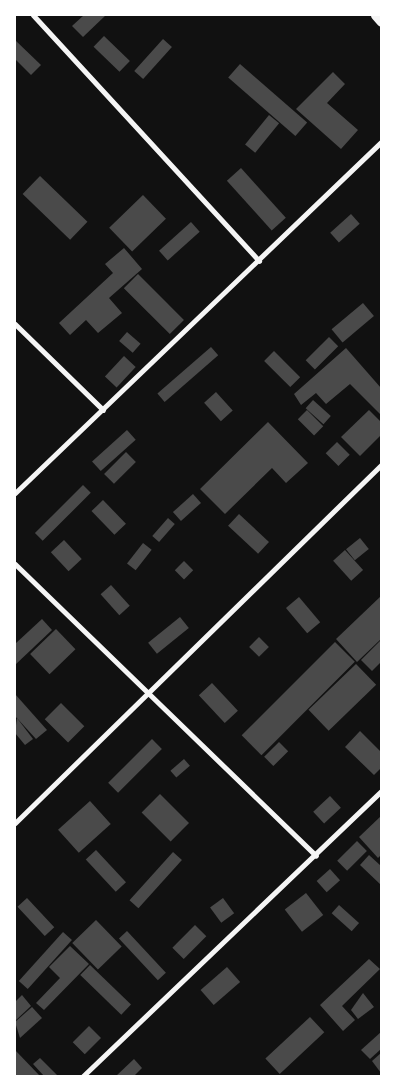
<!DOCTYPE html>
<html>
<head>
<meta charset="utf-8">
<style>
	body { margin:0 }
	#map { position:relative; width:396px; height:1091px; overflow:hidden; background:#111; font-family:Manrope,sans-serif }
	div>[style] { position:absolute }
	[style*='--x'] { left:calc(var(--x)*1px); top:calc(var(--y)*1px); width:calc(var(--w)*1px); rotate:calc(var(--a)*1deg) }
	.building>* { inset:0; background:#4a4a4a; transform-origin:0 0 }
	.minor>* { height:5px; margin:-2.5px; padding:0 2.5px; transform-origin:2.5px; border-radius:2.5px; background:#f5f5f5 }
	.tertiary>* { height:9px; margin:-4.5px; padding:0 4.5px; transform-origin:4.5px; border-radius:4.5px; background:#f5f5f5 }
	span { translate:-50% -50%; white-space:nowrap; text-align:center; line-height:1.15; -webkit-text-stroke:4.5px #fff; paint-order:stroke }
	.frame { position:absolute; inset:0; border:16px solid #fff; pointer-events:none }
</style>
</head>
<body>
<div id="map">
	<div class="building">
		<i style="clip-path:polygon(84px 15px,106px 15px,83px 37px,72px 26px)"></i>
		<i style="left:104px;top:36px;width:36px;height:15px;rotate:44deg"></i>
		<i style="left:163px;top:39px;width:12px;height:43px;rotate:42deg"></i>
		<i style="clip-path:polygon(15px 40px,41px 65px,31px 75px,15px 59px)"></i>
		<i style="left:240px;top:64px;width:89px;height:18px;rotate:41deg"></i>
		<i style="clip-path:polygon(333px 72px,345px 84px,327px 103px,358px 130px,341px 149px,296px 109px)"></i>
		<i style="left:269px;top:115px;width:13px;height:38px;rotate:39deg"></i>
		<i style="left:241px;top:168px;width:67px;height:19px;rotate:48deg"></i>
		<i style="left:40px;top:176px;width:66px;height:25px;rotate:44deg"></i>
		<i style="left:143px;top:195px;width:33px;height:47px;rotate:46deg"></i>
		<i style="left:351px;top:214px;width:13px;height:28px;rotate:48deg"></i>
		<i style="left:191px;top:222px;width:13px;height:43px;rotate:48deg"></i>
		<i style="clip-path:polygon(124px 248px,142px 269px,109px 298px,122px 313px,98px 333px,86px 320px,70px 335px,59px 323px,113px 273px,105px 264px)"></i>
		<i style="left:138px;top:274px;width:65px;height:20px;rotate:45deg"></i>
		<i style="left:363px;top:303px;width:17px;height:41px;rotate:50deg"></i>
		<i style="left:127px;top:332px;width:18px;height:12px;rotate:41deg"></i>
		<i style="left:329px;top:337px;width:13px;height:33px;rotate:45deg"></i>
		<i style="left:211px;top:347px;width:11px;height:71px;rotate:49deg"></i>
		<i style="clip-path:polygon(346px 348px,381px 388px,380px 414px,350px 384px,326px 404px,316px 393px,301px 405px,294px 394px)"></i>
		<i style="left:274px;top:351px;width:37px;height:14px;rotate:45deg"></i>
		<i style="left:124px;top:356px;width:16px;height:28px;rotate:43deg"></i>
		<i style="left:216px;top:392px;width:25px;height:16px;rotate:48deg"></i>
		<i style="left:313px;top:400px;width:24px;height:11px;rotate:42deg"></i>
		<i style="left:307px;top:410px;width:23px;height:13px;rotate:45deg"></i>
		<i style="clip-path:polygon(369px 410px,381px 422px,381px 435px,360px 456px,341px 437px)"></i>
		<i style="clip-path:polygon(268px 422px,308px 463px,286px 483px,272px 468px,225px 514px,200px 489px)"></i>
		<i style="left:127px;top:430px;width:13px;height:47px;rotate:48deg"></i>
		<i style="left:337px;top:442px;width:18px;height:16px;rotate:45deg"></i>
		<i style="left:126px;top:452px;width:14px;height:31px;rotate:45deg"></i>
		<i style="left:83px;top:485px;width:11px;height:68px;rotate:45deg"></i>
		<i style="left:193px;top:494px;width:12px;height:27px;rotate:48deg"></i>
		<i style="left:103px;top:500px;width:33px;height:16px;rotate:46deg"></i>
		<i style="left:239px;top:514px;width:41px;height:16px;rotate:43deg"></i>
		<i style="left:168px;top:518px;width:9px;height:24px;rotate:41deg"></i>
		<i style="left:360px;top:538px;width:14px;height:18px;rotate:51deg"></i>
		<i style="left:64px;top:540px;width:26px;height:18px;rotate:47deg"></i>
		<i style="left:143px;top:543px;width:11px;height:26px;rotate:38deg"></i>
		<i style="left:345px;top:550px;width:27px;height:16px;rotate:48deg"></i>
		<i style="left:184px;top:561px;width:13px;height:13px;rotate:45deg"></i>
		<i style="left:111px;top:585px;width:28px;height:14px;rotate:48deg"></i>
		<i style="clip-path:polygon(381px 596px,381px 639px,357px 662px,336px 639px)"></i>
		<i style="left:299px;top:597px;width:33px;height:17px;rotate:50deg"></i>
		<i style="left:180px;top:617px;width:14px;height:41px;rotate:51deg"></i>
		<i style="clip-path:polygon(42px 619px,52px 630px,15px 665px,15px 644px)"></i>
		<i style="left:56px;top:629px;width:28px;height:36px;rotate:46deg"></i>
		<i style="left:259px;top:637px;width:14px;height:14px;rotate:45deg"></i>
		<i style="clip-path:polygon(381px 640px,381px 662px,372px 671px,361px 660px)"></i>
		<i style="left:335px;top:642px;width:28px;height:132px;rotate:45deg"></i>
		<i style="left:356px;top:664px;width:29px;height:66px;rotate:46deg"></i>
		<i style="left:212px;top:683px;width:38px;height:18px;rotate:47deg"></i>
		<i style="clip-path:polygon(15px 694px,47px 730px,36px 739px,15px 716px)"></i>
		<i style="left:61px;top:703px;width:33px;height:23px;rotate:45deg"></i>
		<i style="clip-path:polygon(17px 718px,33px 739px,25px 745px,15px 733px)"></i>
		<i style="clip-path:polygon(360px 731px,381px 752px,381px 768px,374px 775px,345px 747px)"></i>
		<i style="left:152px;top:739px;width:14px;height:62px;rotate:45deg"></i>
		<i style="left:279px;top:742px;width:13px;height:21px;rotate:45deg"></i>
		<i style="left:184px;top:759px;width:9px;height:18px;rotate:49deg"></i>
		<i style="left:160px;top:794px;width:41px;height:26px;rotate:45deg"></i>
		<i style="left:330px;top:796px;width:16px;height:23px;rotate:47deg"></i>
		<i style="left:90px;top:801px;width:31px;height:43px;rotate:48deg"></i>
		<i style="clip-path:polygon(381px 816px,381px 855px,378px 858px,359px 837px)"></i>
		<i style="left:357px;top:841px;width:14px;height:28px;rotate:45deg"></i>
		<i style="left:96px;top:850px;width:44px;height:14px;rotate:47deg"></i>
		<i style="left:173px;top:852px;width:12px;height:65px;rotate:42deg"></i>
		<i style="clip-path:polygon(369px 855px,381px 866px,381px 885px,360px 865px)"></i>
		<i style="left:330px;top:869px;width:15px;height:18px;rotate:48deg"></i>
		<i style="left:306px;top:893px;width:28px;height:27px;rotate:52deg"></i>
		<i style="left:27px;top:898px;width:40px;height:13px;rotate:47deg"></i>
		<i style="left:223px;top:898px;width:19px;height:16px;rotate:54deg"></i>
		<i style="left:339px;top:905px;width:27px;height:11px;rotate:42deg"></i>
		<i style="left:96px;top:920px;width:37px;height:33px;rotate:46deg"></i>
		<i style="left:195px;top:925px;width:16px;height:32px;rotate:45deg"></i>
		<i style="left:127px;top:931px;width:57px;height:11px;rotate:47deg"></i>
		<i style="left:63px;top:932px;width:12px;height:66px;rotate:42deg"></i>
		<i style="clip-path:polygon(70px 946px,89px 964px,44px 1010px,36px 1003px,60px 978px,49px 967px)"></i>
		<i style="clip-path:polygon(369px 959px,380px 969px,342px 1006px,355px 1020px,343px 1031px,320px 1005px)"></i>
		<i style="left:90px;top:965px;width:57px;height:14px;rotate:44deg"></i>
		<i style="left:227px;top:967px;width:20px;height:35px;rotate:49deg"></i>
		<i style="clip-path:polygon(363px 993px,374px 1007px,358px 1019px,351px 1010px)"></i>
		<i style="clip-path:polygon(22px 995px,31px 1006px,15px 1021px,15px 1002px)"></i>
		<i style="clip-path:polygon(32px 1007px,42px 1018px,20px 1038px,15px 1022px)"></i>
		<i style="left:310px;top:1017px;width:21px;height:61px;rotate:47deg"></i>
		<i style="left:89px;top:1026px;width:17px;height:23px;rotate:45deg"></i>
		<i style="clip-path:polygon(381px 1032px,381px 1049px,370px 1059px,361px 1050px)"></i>
		<i style="clip-path:polygon(15px 1050px,40px 1076px,15px 1076px)"></i>
		<i style="clip-path:polygon(381px 1053px,381px 1073px,372px 1061px)"></i>
		<i style="clip-path:polygon(40px 1058px,58px 1076px,44px 1076px,33px 1064px)"></i>
		<i style="clip-path:polygon(134px 1059px,142px 1068px,134px 1076px,116px 1076px)"></i>
	</div>
	<div class="minor">
		<i style="--x:33;--y:15;--w:334;--a:47.4"></i>
		<i style="--x:15;--y:324;--w:123;--a:44.3"></i>
		<i style="--x:15;--y:493;--w:507;--a:-43.8"></i>
		<i style="--x:15;--y:564;--w:419;--a:44.1"></i>
		<i style="--x:15;--y:823;--w:512;--a:-44.37"></i>
		<i style="--x:83;--y:1076;--w:412;--a:-43.7"></i>
	</div>
	<div class="tertiary">
		<i style="--x:375;--y:15;--w:9;--a:49"></i>
	</div>
	<div class="frame"></div>
</div>
</body>
</html>
